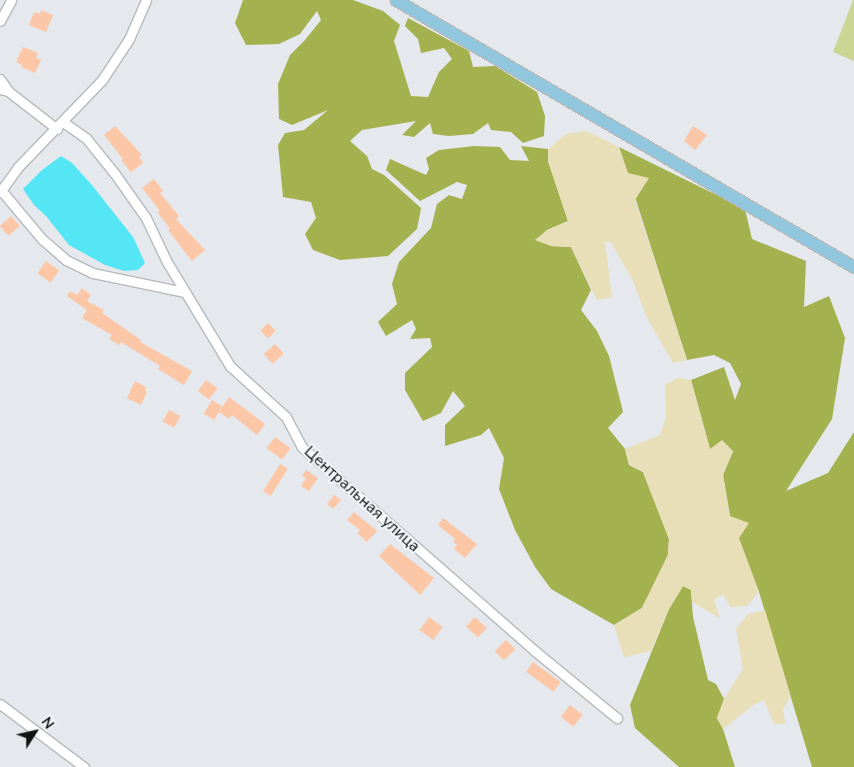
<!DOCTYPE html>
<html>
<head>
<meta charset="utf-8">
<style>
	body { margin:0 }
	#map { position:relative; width:854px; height:767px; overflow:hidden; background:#e5e8ec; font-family:"Nunito Sans",sans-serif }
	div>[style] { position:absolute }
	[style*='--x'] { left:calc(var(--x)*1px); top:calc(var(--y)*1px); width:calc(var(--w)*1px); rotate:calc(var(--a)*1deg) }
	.green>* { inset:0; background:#cbd594 }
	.forest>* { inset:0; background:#a4b14f }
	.sand>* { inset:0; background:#e8dfb9 }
	.water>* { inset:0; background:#54e6f4 }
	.building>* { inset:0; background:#fbc7a6; transform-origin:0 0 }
	.roads { filter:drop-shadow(1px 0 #b6babd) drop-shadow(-1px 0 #b6babd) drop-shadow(0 1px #b6babd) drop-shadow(0 -1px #b6babd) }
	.minor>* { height:9px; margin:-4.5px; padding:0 4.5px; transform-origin:4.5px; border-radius:4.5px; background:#fff }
	.major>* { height:11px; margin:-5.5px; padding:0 5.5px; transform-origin:5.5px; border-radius:5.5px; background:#91c6df }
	span { translate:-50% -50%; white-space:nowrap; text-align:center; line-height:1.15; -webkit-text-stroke:4px #f2f6f9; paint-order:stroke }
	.street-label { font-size:16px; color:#121314 }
	.north { position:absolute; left:10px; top:707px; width:50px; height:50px; -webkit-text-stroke:4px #f2f6f9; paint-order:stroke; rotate:55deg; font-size:14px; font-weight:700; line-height:20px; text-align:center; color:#121314 }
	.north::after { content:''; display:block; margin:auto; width:18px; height:22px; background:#121314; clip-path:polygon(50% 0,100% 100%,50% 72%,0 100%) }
</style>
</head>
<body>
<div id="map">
	<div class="green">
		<i style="clip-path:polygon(853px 0,854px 0,854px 61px,833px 52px)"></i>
	</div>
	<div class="forest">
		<i style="clip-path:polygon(243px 0,353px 0,383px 11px,400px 25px,394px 41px,411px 96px,428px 97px,439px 72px,452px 59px,444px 48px,421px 53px,418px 39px,405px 26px,408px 18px,469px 51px,473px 67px,495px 66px,537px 92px,545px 116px,544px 136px,523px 143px,511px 132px,491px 130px,488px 123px,473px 134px,449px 136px,433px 134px,430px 123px,414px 137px,402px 135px,416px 121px,362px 130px,350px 141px,367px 156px,372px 169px,384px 175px,421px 208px,417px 229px,388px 256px,340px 260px,313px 250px,305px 234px,316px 218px,311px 202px,283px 197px,278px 145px,285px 133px,304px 130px,328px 110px,292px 125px,279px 119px,278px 84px,290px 55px,305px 40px,321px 20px,317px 11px,300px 34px,279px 44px,246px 45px,235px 23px)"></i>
		<i style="clip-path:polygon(474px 146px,500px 147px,510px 160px,529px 161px,521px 146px,548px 149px,548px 161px,568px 221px,547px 230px,551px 246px,571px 247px,591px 290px,581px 310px,597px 331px,609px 356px,623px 412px,608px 428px,625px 449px,629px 465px,643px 472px,669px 539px,668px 555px,642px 608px,614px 625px,551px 589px,535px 567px,515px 530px,499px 489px,504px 458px,489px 428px,481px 435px,445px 446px,445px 425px,465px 406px,453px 391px,441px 413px,423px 421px,405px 390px,405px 373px,432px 347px,430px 338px,410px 339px,416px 329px,412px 320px,386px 336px,378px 322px,397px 304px,392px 284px,399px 262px,431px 228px,437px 204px,449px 195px,462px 199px,467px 185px,457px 182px,420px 201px,386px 170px,390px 159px,426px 175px,429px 169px,426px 158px,439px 150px)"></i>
		<i style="clip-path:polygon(619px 147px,745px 209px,752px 239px,806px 261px,804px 307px,829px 296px,845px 338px,832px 419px,786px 491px,828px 473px,854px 432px,854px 767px,812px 767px,759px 592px,730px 516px,723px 475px,733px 451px,710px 449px,691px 380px,724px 367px,735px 400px,741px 384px,730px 363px,714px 355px,687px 360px)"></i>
		<i style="clip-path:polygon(683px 586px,691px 590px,693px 617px,708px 680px,716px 684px,724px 699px,717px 718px,723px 729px,735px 767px,679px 767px,635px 728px,630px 705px,669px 609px)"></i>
	</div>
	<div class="sand">
		<i style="clip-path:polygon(586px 131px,619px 147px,628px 173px,649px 178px,635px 200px,687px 360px,673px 363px,648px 320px,631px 277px,610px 241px,605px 242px,612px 297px,597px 300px,571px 247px,551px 246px,535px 240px,547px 230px,568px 221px,548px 161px,548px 149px,566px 134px)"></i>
		<i style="clip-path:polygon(677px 378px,691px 380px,710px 449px,722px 440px,733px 451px,723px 475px,730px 516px,749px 523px,739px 538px,759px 592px,747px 606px,730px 607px,723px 594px,714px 600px,720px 618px,692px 602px,691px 590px,683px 586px,669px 609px,651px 651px,624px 657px,614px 625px,642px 608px,668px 555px,669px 539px,643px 472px,629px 465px,625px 449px,660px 435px,666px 418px,665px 385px)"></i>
		<i style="clip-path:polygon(765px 610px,791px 697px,783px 708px,785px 724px,774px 724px,764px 700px,752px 706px,723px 729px,717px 718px,724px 699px,743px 669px,736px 629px,748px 614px)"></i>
	</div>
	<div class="water">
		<i style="clip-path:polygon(61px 156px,72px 163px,91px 184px,133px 237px,145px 263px,138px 270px,124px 271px,105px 265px,69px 245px,46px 216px,34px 205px,23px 189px,42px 170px)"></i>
	</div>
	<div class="building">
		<i style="clip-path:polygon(41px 10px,53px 15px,46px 32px,29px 25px,34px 12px,40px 14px)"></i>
		<i style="clip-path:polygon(23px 47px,38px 53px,36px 58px,41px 60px,35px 73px,21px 67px,22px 65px,16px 62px)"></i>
		<i style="clip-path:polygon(115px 126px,142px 155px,139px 157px,143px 163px,131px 172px,121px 160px,123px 159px,104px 135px)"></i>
		<i style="clip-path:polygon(693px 126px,707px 135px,695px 150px,684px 141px)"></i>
		<i style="clip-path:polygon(154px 179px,163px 191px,160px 193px,179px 216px,176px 219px,205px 250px,192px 261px,168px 230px,170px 228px,157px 212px,160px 211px,142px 188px)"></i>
		<i style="left:11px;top:216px;width:13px;height:15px;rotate:48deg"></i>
		<i style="left:46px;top:261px;width:16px;height:15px;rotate:35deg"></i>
		<i style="clip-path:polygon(82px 288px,91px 295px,87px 301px,104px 310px,102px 313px,141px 340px,140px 342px,192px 371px,184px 385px,158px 369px,160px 366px,121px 342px,119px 345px,109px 339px,112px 335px,82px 318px,87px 310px,67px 296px,70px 291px,77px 295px)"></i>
		<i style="left:268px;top:323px;width:11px;height:11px;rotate:45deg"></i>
		<i style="left:275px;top:344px;width:13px;height:15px;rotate:48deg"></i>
		<i style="left:206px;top:380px;width:14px;height:14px;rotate:36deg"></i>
		<i style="clip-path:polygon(135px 381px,146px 387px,145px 391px,147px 392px,141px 405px,127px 398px)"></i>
		<i style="clip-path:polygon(229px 397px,265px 424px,257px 435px,232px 415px,229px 419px,219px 412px)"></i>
		<i style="left:212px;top:400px;width:12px;height:16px;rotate:31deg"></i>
		<i style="left:169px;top:410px;width:13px;height:13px;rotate:29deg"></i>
		<i style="left:275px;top:437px;width:19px;height:14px;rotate:36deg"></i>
		<i style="left:280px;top:464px;width:9px;height:32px;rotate:32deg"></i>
		<i style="clip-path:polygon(306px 470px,318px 478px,309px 491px,301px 486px,306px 478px,302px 476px)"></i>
		<i style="clip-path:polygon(334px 495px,341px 500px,333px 509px,327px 504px)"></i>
		<i style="clip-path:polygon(354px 512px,377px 531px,367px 542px,357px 533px,360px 530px,347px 520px)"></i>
		<i style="clip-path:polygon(443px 518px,477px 544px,465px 558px,454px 549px,457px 545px,453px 542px,455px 539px,438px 525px)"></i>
		<i style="clip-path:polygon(390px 544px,434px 578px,420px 595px,379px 556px)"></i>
		<i style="left:429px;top:617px;width:17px;height:16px;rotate:36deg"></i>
		<i style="left:475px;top:617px;width:16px;height:13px;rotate:43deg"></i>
		<i style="left:506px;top:640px;width:13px;height:16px;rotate:45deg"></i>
		<i style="left:533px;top:662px;width:34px;height:12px;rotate:36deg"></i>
		<i style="left:570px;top:705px;width:16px;height:15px;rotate:38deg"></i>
	</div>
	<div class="roads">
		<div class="minor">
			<i style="--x:0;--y:21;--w:24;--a:-62"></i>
			<i style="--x:0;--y:79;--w:14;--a:56"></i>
			<i style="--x:0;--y:89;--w:8;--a:14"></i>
			<i style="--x:8;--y:91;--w:62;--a:37.8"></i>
			<i style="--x:63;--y:122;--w:28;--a:35"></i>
			<i style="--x:86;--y:138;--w:46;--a:51.1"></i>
			<i style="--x:115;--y:174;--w:54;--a:54.8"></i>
			<i style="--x:146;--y:218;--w:49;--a:64.5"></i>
			<i style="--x:167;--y:262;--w:122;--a:58.8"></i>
			<i style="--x:230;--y:366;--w:76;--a:42.3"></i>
			<i style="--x:286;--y:417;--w:34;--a:62"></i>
			<i style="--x:302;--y:447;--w:310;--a:41.2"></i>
			<i style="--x:535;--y:651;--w:106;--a:39.3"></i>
			<i style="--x:0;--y:189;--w:65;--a:50"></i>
			<i style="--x:42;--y:239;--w:32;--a:41"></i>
			<i style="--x:66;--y:260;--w:30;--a:26"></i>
			<i style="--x:93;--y:273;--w:93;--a:11.8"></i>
			<i style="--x:0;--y:192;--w:31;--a:-54"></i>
			<i style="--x:18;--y:167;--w:121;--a:-46"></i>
			<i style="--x:102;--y:80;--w:49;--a:-56.6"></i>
			<i style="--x:129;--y:39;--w:43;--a:-66.4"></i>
			<i style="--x:0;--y:704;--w:105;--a:36.9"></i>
		</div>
		<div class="major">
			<i style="--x:396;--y:0;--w:530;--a:30.24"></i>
		</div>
	</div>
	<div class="street-label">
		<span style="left:362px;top:499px;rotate:42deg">Центральная улица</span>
	</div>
	<div class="north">N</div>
</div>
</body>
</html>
